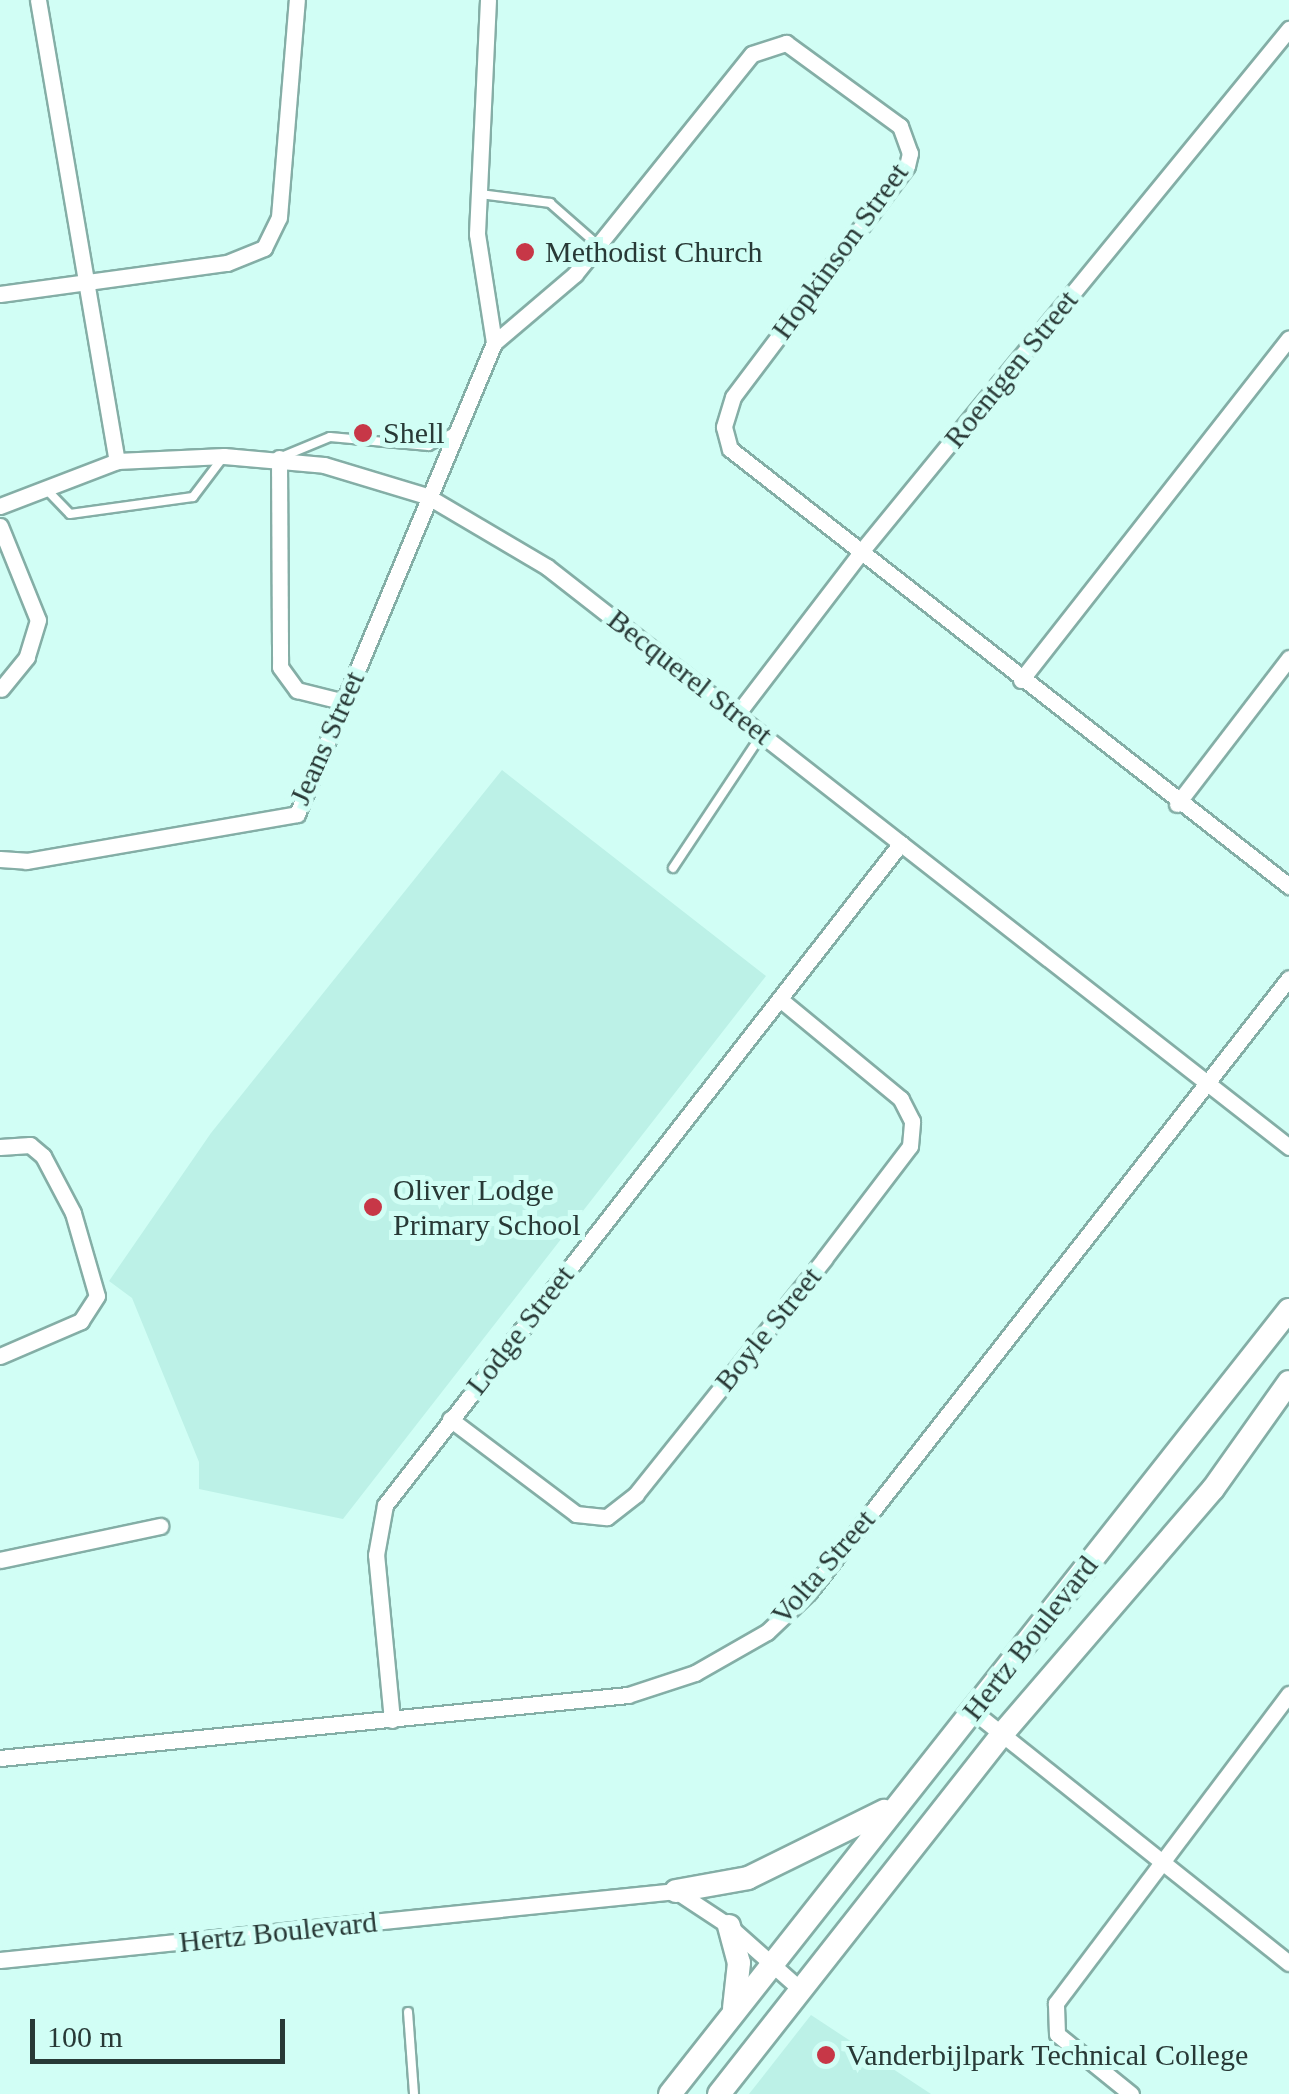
<!DOCTYPE html>
<html>
<head>
<meta charset="utf-8">
<style>
	body { margin:0 }
	#map { position:relative; width:1289px; height:2094px; overflow:hidden; background:#d1fef5; font-family:"Times New Roman",serif }
	div>[style] { position:absolute }
	[style*='--x'] { left:calc(var(--x)*1px); top:calc(var(--y)*1px); width:calc(var(--w)*1px); rotate:calc(var(--a)*1deg) }
	.built>* { inset:0; background:#bcf1e7 }
	.roads { filter:drop-shadow(2px 0 #84aea6) drop-shadow(-2px 0 #84aea6) drop-shadow(0 2px #84aea6) drop-shadow(0 -2px #84aea6) }
	.lane>* { height:8px; margin:-4px; padding:0 4px; transform-origin:4px; border-radius:4px; background:#fff }
	.street>* { height:15px; margin:-7.5px; padding:0 7.5px; transform-origin:7.5px; border-radius:7.5px; background:#fff }
	.secondary>* { height:22px; margin:-11px; padding:0 11px; transform-origin:11px; border-radius:11px; background:#fff }
	.dots>* { width:28px; height:28px; translate:-50% -50%; box-sizing:border-box; border:5px solid #d1fef5; border-radius:50% }
	span { translate:-50% -50%; white-space:nowrap; text-align:center; line-height:1.15; -webkit-text-stroke:10px #d1fef5; paint-order:stroke }
	.street-label { font-size:30px; color:#283936 }
	.poi-label { font-size:30px; color:#283936 }
	.left { translate:0 -50%; text-align:left }
	.scale { position:absolute; left:30px; top:2019px; width:255px; height:45px; box-sizing:border-box; border:5px solid #283936; border-top:0; padding-left:12px; font-size:30px; line-height:35px; white-space:nowrap; color:#283936; -webkit-text-stroke:8px #d1fef5; paint-order:stroke }
</style>
</head>
<body>
<div id="map">
	<div class="built">
		<i style="clip-path:polygon(502px 770px,766px 976px,343px 1519px,199px 1489px,199px 1462px,132px 1298px,109px 1281px,211px 1133px)"></i>
		<i style="clip-path:polygon(811px 2015px,931px 2094px,749px 2094px)"></i>
	</div>
	<div class="roads">
		<div class="lane">
			<i style="--x:480;--y:194;--w:71;--a:7.3"></i>
			<i style="--x:550;--y:203;--w:64;--a:41.2"></i>
			<i style="--x:279;--y:458;--w:55;--a:-22.4"></i>
			<i style="--x:330;--y:437;--w:99;--a:5.2"></i>
			<i style="--x:429;--y:446;--w:31;--a:-29"></i>
			<i style="--x:44;--y:487;--w:37;--a:46"></i>
			<i style="--x:70;--y:514;--w:124;--a:-7.9"></i>
			<i style="--x:193;--y:497;--w:51;--a:-52.9"></i>
			<i style="--x:673;--y:868;--w:161;--a:-56.4"></i>
			<i style="--x:408;--y:2012;--w:82;--a:85.8"></i>
		</div>
		<div class="street">
			<i style="--x:38;--y:0;--w:468;--a:80.3"></i>
			<i style="--x:488;--y:0;--w:234;--a:92.7"></i>
			<i style="--x:477;--y:234;--w:110;--a:81.1"></i>
			<i style="--x:0;--y:294;--w:229;--a:-7.8"></i>
			<i style="--x:227;--y:263;--w:40;--a:-22"></i>
			<i style="--x:264;--y:248;--w:34;--a:-64"></i>
			<i style="--x:279;--y:217;--w:218;--a:-85.3"></i>
			<i style="--x:279;--y:458;--w:209;--a:89.7"></i>
			<i style="--x:280;--y:667;--w:29;--a:54"></i>
			<i style="--x:297;--y:690;--w:49;--a:14"></i>
			<i style="--x:0;--y:506;--w:125;--a:-21"></i>
			<i style="--x:117;--y:461;--w:107;--a:-2.7"></i>
			<i style="--x:224;--y:456;--w:100;--a:5.1"></i>
			<i style="--x:324;--y:465;--w:108;--a:16.8"></i>
			<i style="--x:427;--y:496;--w:139;--a:30.6"></i>
			<i style="--x:547;--y:567;--w:942;--a:38.01"></i>
			<i style="--x:0;--y:526;--w:101;--a:68"></i>
			<i style="--x:38;--y:620;--w:39;--a:107"></i>
			<i style="--x:27;--y:657;--w:41;--a:129.1"></i>
			<i style="--x:1021;--y:680;--w:434;--a:-51.9"></i>
			<i style="--x:738;--y:713;--w:208;--a:-52.6"></i>
			<i style="--x:864;--y:548;--w:671;--a:-50.69"></i>
			<i style="--x:1177;--y:804;--w:184;--a:-52.5"></i>
			<i style="--x:0;--y:859;--w:26;--a:4"></i>
			<i style="--x:26;--y:861;--w:275;--a:-9.8"></i>
			<i style="--x:297;--y:814;--w:511;--a:-67.3"></i>
			<i style="--x:494;--y:343;--w:106;--a:-40.4"></i>
			<i style="--x:575;--y:274;--w:282;--a:-51.2"></i>
			<i style="--x:752;--y:54;--w:36;--a:-18"></i>
			<i style="--x:786;--y:43;--w:141;--a:36.1"></i>
			<i style="--x:900;--y:126;--w:29;--a:70"></i>
			<i style="--x:910;--y:153;--w:13;--a:103"></i>
			<i style="--x:907;--y:166;--w:289;--a:127"></i>
			<i style="--x:733;--y:397;--w:31;--a:107"></i>
			<i style="--x:724;--y:427;--w:23;--a:75"></i>
			<i style="--x:730;--y:449;--w:710;--a:38.02"></i>
			<i style="--x:0;--y:1147;--w:30;--a:-4"></i>
			<i style="--x:30;--y:1145;--w:17;--a:40"></i>
			<i style="--x:43;--y:1156;--w:64;--a:62.2"></i>
			<i style="--x:73;--y:1213;--w:86;--a:73.9"></i>
			<i style="--x:97;--y:1296;--w:30;--a:123"></i>
			<i style="--x:81;--y:1321;--w:88;--a:156.6"></i>
			<i style="--x:450;--y:1419;--w:158;--a:37"></i>
			<i style="--x:576;--y:1514;--w:31;--a:6"></i>
			<i style="--x:607;--y:1517;--w:37;--a:-38"></i>
			<i style="--x:636;--y:1494;--w:301;--a:-51.3"></i>
			<i style="--x:824;--y:1259;--w:142;--a:-52.7"></i>
			<i style="--x:910;--y:1146;--w:25;--a:-85"></i>
			<i style="--x:912;--y:1121;--w:25;--a:-117"></i>
			<i style="--x:901;--y:1099;--w:156;--a:-140.5"></i>
			<i style="--x:0;--y:1560;--w:164;--a:-12"></i>
			<i style="--x:973;--y:1711;--w:404;--a:38.6"></i>
			<i style="--x:392;--y:1720;--w:166;--a:-95.5"></i>
			<i style="--x:376;--y:1555;--w:51;--a:-79.8"></i>
			<i style="--x:385;--y:1505;--w:839;--a:-52.07"></i>
			<i style="--x:0;--y:1758;--w:631;--a:-5.73"></i>
			<i style="--x:628;--y:1695;--w:71;--a:-18.2"></i>
			<i style="--x:695;--y:1673;--w:83;--a:-29.7"></i>
			<i style="--x:767;--y:1632;--w:58;--a:-43.6"></i>
			<i style="--x:809;--y:1592;--w:779;--a:-51.98"></i>
			<i style="--x:0;--y:1960;--w:680;--a:-5.83"></i>
			<i style="--x:676;--y:1891;--w:64;--a:33.4"></i>
			<i style="--x:729;--y:1926;--w:96;--a:41.6"></i>
			<i style="--x:1131;--y:2094;--w:95;--a:-141"></i>
			<i style="--x:1057;--y:2034;--w:31;--a:-92"></i>
			<i style="--x:1056;--y:2003;--w:387;--a:-53"></i>
		</div>
		<div class="secondary">
			<i style="--x:676;--y:1891;--w:73;--a:-10.2"></i>
			<i style="--x:748;--y:1878;--w:152;--a:-26.2"></i>
			<i style="--x:729;--y:1926;--w:38;--a:75"></i>
			<i style="--x:739;--y:1963;--w:45;--a:96.3"></i>
			<i style="--x:670;--y:2094;--w:999;--a:-51.71"></i>
			<i style="--x:719;--y:2094;--w:459;--a:-51.8"></i>
			<i style="--x:1003;--y:1733;--w:322;--a:-49.3"></i>
			<i style="--x:1213;--y:1489;--w:131;--a:-54.6"></i>
		</div>
	</div>
	<div class="dots">
		<i style="left:525px;top:252px;background:#c73747"></i>
		<i style="left:363px;top:433px;background:#c73747"></i>
		<i style="left:373px;top:1207px;background:#c73747"></i>
		<i style="left:826px;top:2055px;background:#c73747"></i>
	</div>
	<div class="street-label">
		<span style="left:840px;top:251px;rotate:-54deg">Hopkinson Street</span>
		<span style="left:1011px;top:369px;rotate:-51deg">Roentgen Street</span>
		<span style="left:690px;top:677px;rotate:38deg">Becquerel Street</span>
		<span style="left:327px;top:738px;rotate:-66deg">Jeans Street</span>
		<span style="left:768px;top:1329px;rotate:-51deg">Boyle Street</span>
		<span style="left:520px;top:1330px;rotate:-52deg">Lodge Street</span>
		<span style="left:823px;top:1567px;rotate:-49deg">Volta Street</span>
		<span style="left:1030px;top:1638px;rotate:-52deg">Hertz Boulevard</span>
		<span style="left:278px;top:1932px;rotate:-6deg">Hertz Boulevard</span>
	</div>
	<div class="poi-label">
		<span class="left" style="left:545px;top:252px">Methodist Church</span>
		<span class="left" style="left:383px;top:433px">Shell</span>
		<span class="left" style="left:393px;top:1207px">Oliver Lodge<br>Primary School</span>
		<span class="left" style="left:846px;top:2055px">Vanderbijlpark Technical College</span>
	</div>
	<div class="scale">100 m</div>
</div>
</body>
</html>
